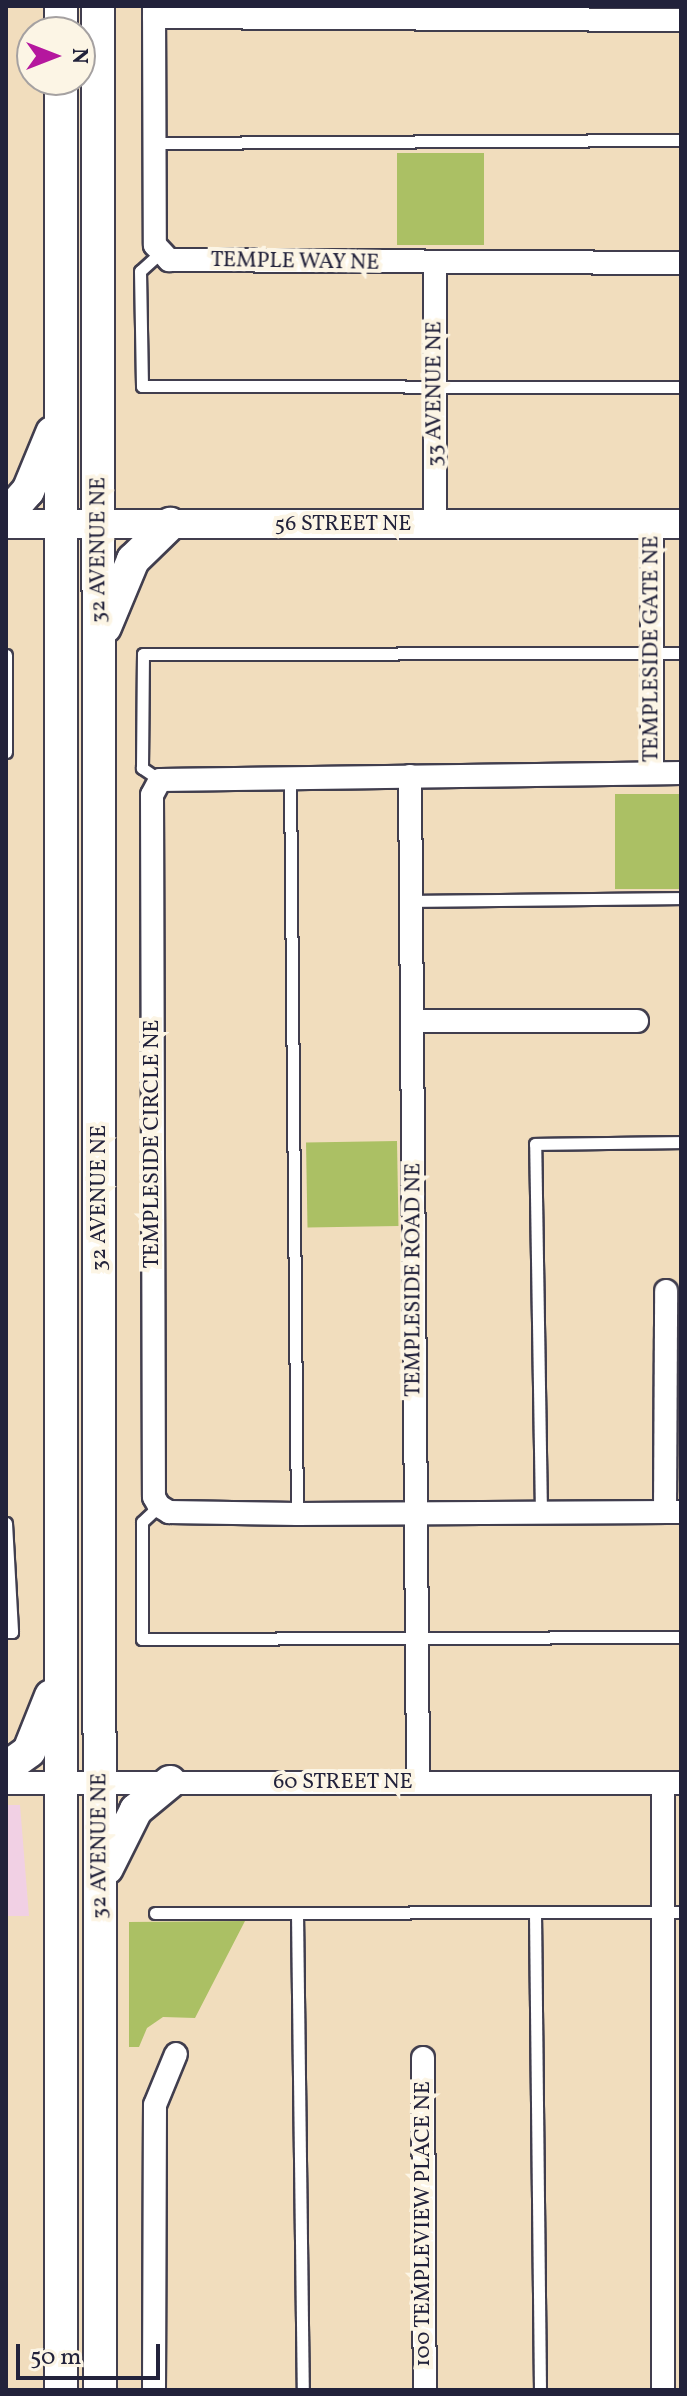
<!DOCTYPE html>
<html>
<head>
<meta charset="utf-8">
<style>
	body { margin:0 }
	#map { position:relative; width:687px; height:2396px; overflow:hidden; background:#f1ddbd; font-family:Vollkorn,serif }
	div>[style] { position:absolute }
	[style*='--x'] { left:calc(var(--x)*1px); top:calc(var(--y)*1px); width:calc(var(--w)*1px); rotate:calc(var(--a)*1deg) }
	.built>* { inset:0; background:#f1d0e4 }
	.green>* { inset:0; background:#abc064; transform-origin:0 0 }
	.roads { filter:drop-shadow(2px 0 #413e4e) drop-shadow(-2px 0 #413e4e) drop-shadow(0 2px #413e4e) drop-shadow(0 -2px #413e4e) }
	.service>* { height:11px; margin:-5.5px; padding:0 5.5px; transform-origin:5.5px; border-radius:5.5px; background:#fff }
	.minor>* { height:22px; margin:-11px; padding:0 11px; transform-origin:11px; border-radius:11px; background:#fff }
	.tertiary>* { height:28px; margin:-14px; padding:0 14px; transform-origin:14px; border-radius:14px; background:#fff }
	.secondary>* { height:32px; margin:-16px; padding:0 16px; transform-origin:16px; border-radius:16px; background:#fff }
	span { translate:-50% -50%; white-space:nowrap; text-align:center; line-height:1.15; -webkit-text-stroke:8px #fcf5e5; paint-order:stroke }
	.street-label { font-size:22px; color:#22223b }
	.frame { position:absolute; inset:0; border:8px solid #22223b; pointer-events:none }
	.north { position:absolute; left:16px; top:16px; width:80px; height:80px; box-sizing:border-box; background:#fcf5e5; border:2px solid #a5a1a1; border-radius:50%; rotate:90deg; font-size:22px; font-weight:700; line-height:32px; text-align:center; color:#22223b }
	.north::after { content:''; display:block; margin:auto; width:28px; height:36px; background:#b5179e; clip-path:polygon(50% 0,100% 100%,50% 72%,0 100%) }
	.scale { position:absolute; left:16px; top:2344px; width:144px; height:36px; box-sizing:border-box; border:4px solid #22223b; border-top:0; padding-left:10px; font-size:24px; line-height:28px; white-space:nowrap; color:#22223b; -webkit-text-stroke:6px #fcf5e5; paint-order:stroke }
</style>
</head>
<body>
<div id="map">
	<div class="built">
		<i style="clip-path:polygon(6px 1805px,20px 1805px,29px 1916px,6px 1916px)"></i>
	</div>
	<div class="green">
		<i style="left:397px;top:153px;width:87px;height:92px"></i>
		<i style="left:615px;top:794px;width:66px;height:95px"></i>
		<i style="left:397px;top:1141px;width:85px;height:91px;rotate:89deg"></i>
		<i style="clip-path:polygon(245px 1921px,195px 2018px,163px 2017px,147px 2028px,139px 2047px,129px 2047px,129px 1922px)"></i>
	</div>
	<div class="roads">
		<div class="service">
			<i style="--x:155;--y:143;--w:526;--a:-0.33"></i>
			<i style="--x:159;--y:254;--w:25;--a:138"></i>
			<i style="--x:140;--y:271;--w:115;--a:89"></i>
			<i style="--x:142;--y:386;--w:539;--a:0.11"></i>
			<i style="--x:6;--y:655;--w:97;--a:90"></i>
			<i style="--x:290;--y:777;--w:737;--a:89.46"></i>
			<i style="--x:160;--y:780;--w:22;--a:-146"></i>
			<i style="--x:142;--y:768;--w:114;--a:-89.5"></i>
			<i style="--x:143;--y:654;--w:538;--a:-0.11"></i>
			<i style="--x:411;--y:901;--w:270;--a:-0.6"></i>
			<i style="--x:159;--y:1506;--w:23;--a:137"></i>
			<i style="--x:142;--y:1522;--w:117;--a:90"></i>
			<i style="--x:142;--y:1639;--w:539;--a:-0.21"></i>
			<i style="--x:541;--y:1514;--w:370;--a:-90.9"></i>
			<i style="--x:535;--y:1144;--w:146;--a:-0.8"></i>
			<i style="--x:6;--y:1523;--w:109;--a:86.8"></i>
			<i style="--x:12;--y:1632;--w:6;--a:180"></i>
			<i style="--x:155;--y:1913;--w:526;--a:-0.11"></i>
			<i style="--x:297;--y:1913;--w:477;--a:89.3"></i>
			<i style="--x:535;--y:1913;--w:477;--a:89.4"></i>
		</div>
		<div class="minor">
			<i style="--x:154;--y:6;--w:239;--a:89.8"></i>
			<i style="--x:155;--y:245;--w:21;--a:47"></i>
			<i style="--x:169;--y:260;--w:512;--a:0.34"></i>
			<i style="--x:154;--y:17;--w:527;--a:0.33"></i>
			<i style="--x:435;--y:264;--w:261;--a:90"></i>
			<i style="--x:652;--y:773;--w:249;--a:-90"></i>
			<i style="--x:681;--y:773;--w:521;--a:179.23"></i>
			<i style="--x:160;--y:780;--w:17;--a:118"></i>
			<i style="--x:152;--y:795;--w:702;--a:89.84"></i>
			<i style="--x:154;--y:1497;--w:10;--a:61"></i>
			<i style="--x:159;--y:1506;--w:12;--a:31"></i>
			<i style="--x:169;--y:1512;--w:128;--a:0.9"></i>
			<i style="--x:297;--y:1514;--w:384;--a:-0.3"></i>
			<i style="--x:410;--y:776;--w:1007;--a:89.54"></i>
			<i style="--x:412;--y:1021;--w:225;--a:0"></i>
			<i style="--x:665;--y:1512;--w:221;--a:-89.7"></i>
			<i style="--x:6;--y:1783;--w:675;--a:0"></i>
			<i style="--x:663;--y:1783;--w:607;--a:90"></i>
			<i style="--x:423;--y:2058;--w:332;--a:89.7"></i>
			<i style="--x:154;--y:2390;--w:285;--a:-89.8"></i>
			<i style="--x:155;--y:2105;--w:55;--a:-67.6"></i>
		</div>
		<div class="tertiary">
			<i style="--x:6;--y:524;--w:675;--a:0"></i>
		</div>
		<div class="secondary">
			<i style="--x:98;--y:6;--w:2384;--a:89.95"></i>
			<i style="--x:61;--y:32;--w:26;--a:-90"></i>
			<i style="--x:6;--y:516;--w:33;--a:-49"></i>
			<i style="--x:28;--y:491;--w:63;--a:-67.5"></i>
			<i style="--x:105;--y:627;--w:73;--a:-67.3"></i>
			<i style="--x:133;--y:560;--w:52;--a:-44.2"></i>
			<i style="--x:6;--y:1768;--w:29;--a:-36"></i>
			<i style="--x:29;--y:1751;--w:59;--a:-68.2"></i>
			<i style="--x:107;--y:1868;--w:65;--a:-63.4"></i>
			<i style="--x:136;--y:1810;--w:44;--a:-39.5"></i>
			<i style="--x:61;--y:2390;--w:2310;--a:-90"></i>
		</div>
	</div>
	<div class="street-label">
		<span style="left:295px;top:262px;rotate:1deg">TEMPLE WAY NE</span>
		<span style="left:435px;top:394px;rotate:-90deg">33 AVENUE NE</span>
		<span style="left:343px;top:525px">56 STREET NE</span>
		<span style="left:99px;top:550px;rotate:-90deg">32 AVENUE NE</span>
		<span style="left:652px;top:649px;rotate:-90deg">TEMPLESIDE GATE NE</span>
		<span style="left:153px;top:1144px;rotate:-90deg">TEMPLESIDE CIRCLE NE</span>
		<span style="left:100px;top:1198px;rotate:-90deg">32 AVENUE NE</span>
		<span style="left:414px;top:1280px;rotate:-90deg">TEMPLESIDE ROAD NE</span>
		<span style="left:343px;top:1783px">60 STREET NE</span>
		<span style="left:100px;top:1846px;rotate:-90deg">32 AVENUE NE</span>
		<span style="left:424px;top:2224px;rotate:-90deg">100 TEMPLEVIEW PLACE NE</span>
	</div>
	<div class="frame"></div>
	<div class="north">N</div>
	<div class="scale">50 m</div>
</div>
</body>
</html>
